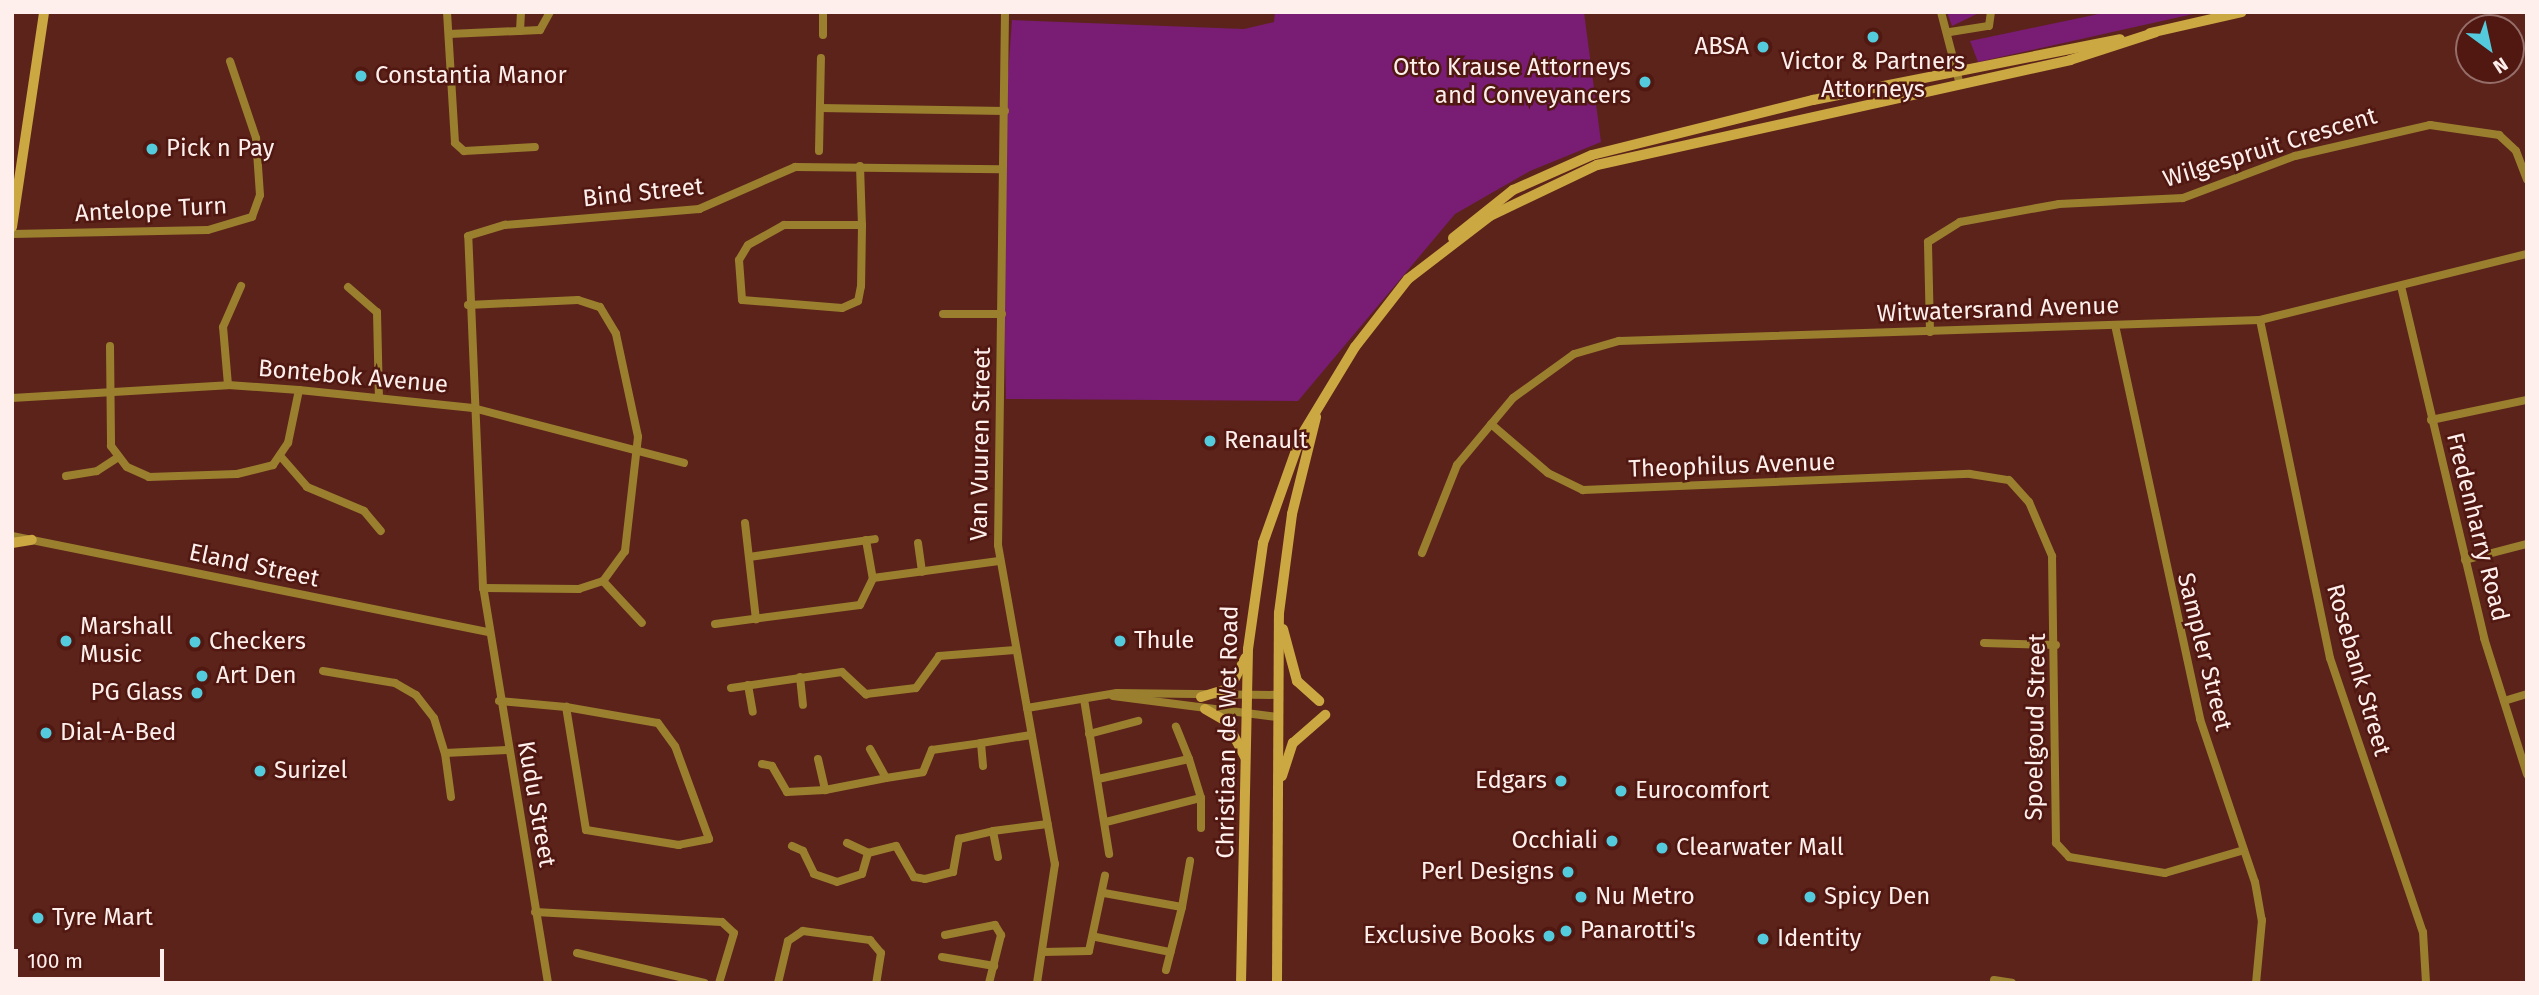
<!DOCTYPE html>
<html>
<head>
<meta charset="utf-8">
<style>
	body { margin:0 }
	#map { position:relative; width:2539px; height:995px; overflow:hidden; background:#5c231b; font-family:"Fira Sans",sans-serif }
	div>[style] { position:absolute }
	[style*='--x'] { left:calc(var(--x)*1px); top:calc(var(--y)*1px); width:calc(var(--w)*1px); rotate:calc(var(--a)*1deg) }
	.green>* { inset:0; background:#781c74 }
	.street>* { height:8px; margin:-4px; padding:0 4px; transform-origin:4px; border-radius:4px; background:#9a7f2f }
	.secondary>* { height:10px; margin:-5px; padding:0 5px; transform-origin:5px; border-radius:5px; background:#cba842 }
	.dots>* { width:19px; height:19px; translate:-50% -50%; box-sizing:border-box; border:4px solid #501811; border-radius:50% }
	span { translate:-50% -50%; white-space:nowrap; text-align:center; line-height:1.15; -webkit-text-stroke:5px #501811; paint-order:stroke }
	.poi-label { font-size:24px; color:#feefec }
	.right { translate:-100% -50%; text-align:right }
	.left { translate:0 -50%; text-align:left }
	.street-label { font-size:24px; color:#feefec }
	.frame { position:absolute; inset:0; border:14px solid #feefec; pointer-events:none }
	.north { position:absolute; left:2455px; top:14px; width:70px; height:70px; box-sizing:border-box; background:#501811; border:2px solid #966e69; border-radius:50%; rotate:147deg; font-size:19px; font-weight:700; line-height:28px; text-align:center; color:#feefec }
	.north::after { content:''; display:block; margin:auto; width:24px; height:32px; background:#54cadd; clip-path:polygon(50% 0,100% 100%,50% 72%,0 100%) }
	.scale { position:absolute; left:14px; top:949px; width:150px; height:32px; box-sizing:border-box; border:4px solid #feefec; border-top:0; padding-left:9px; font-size:21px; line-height:24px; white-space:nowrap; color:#feefec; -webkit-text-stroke:5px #501811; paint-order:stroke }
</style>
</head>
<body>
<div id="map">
	<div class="green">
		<i style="clip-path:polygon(1275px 12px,1584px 12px,1601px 142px,1530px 171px,1455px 214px,1298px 401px,1006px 399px,1001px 169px,1012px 20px,1244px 29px,1274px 22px)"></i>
		<i style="clip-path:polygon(1947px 12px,1981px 12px,1952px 26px)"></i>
		<i style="clip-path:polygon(2108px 12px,2202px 12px,1978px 62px,1970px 41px)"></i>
	</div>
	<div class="street">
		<i style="--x:447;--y:12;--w:131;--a:86.5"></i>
		<i style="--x:455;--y:143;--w:12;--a:42"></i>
		<i style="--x:464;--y:151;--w:71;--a:-3.2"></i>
		<i style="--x:823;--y:12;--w:23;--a:90"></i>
		<i style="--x:1005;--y:12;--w:533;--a:90.75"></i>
		<i style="--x:998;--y:545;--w:324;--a:79.9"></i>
		<i style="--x:1055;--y:864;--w:120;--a:98.6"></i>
		<i style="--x:1941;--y:12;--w:75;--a:75.4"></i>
		<i style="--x:520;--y:31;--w:19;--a:-87"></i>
		<i style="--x:1950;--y:32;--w:39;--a:-9"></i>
		<i style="--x:1989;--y:26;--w:14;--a:-82"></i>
		<i style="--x:449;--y:34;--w:91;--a:-2.5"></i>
		<i style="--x:540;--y:30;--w:21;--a:-61"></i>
		<i style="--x:820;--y:108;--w:185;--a:0.9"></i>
		<i style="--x:819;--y:151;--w:93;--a:-88.8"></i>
		<i style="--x:860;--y:166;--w:59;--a:88.1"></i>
		<i style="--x:862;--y:225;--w:61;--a:90.9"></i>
		<i style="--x:861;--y:286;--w:15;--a:101"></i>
		<i style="--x:858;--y:301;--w:17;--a:156"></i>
		<i style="--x:842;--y:308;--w:100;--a:-175.4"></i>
		<i style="--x:742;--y:300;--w:40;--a:-94.3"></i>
		<i style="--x:739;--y:260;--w:17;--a:-59"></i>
		<i style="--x:748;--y:245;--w:41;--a:-29.1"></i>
		<i style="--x:784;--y:225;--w:78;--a:0"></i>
		<i style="--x:12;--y:234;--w:196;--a:-1.2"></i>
		<i style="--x:208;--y:230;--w:46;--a:-16.5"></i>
		<i style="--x:252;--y:217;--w:23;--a:-70"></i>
		<i style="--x:260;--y:195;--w:57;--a:-94"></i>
		<i style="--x:256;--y:138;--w:81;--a:-108.7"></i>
		<i style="--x:2401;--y:286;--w:362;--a:76.7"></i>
		<i style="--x:2484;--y:638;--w:143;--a:72.5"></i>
		<i style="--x:348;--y:287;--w:38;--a:41"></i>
		<i style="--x:377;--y:312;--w:86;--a:88.7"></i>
		<i style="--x:468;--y:305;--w:110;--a:-2.6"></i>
		<i style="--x:578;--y:300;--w:23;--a:18"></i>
		<i style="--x:600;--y:307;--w:31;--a:59"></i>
		<i style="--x:616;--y:334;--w:105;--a:77.9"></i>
		<i style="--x:638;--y:437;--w:115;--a:96.5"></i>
		<i style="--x:625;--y:551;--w:37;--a:126"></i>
		<i style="--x:603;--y:581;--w:25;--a:162"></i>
		<i style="--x:579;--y:589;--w:96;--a:-179.4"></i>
		<i style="--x:943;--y:314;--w:59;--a:0"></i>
		<i style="--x:2260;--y:320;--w:345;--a:78.3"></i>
		<i style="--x:2330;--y:658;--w:289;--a:71.3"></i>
		<i style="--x:2423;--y:932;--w:51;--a:86.6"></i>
		<i style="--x:2115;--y:325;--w:403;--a:77.8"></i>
		<i style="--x:2200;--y:719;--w:172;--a:71.4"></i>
		<i style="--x:2255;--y:882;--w:39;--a:80"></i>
		<i style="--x:2262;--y:920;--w:63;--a:95.4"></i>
		<i style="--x:1930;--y:332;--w:90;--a:-91.3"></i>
		<i style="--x:1928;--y:242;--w:38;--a:-32"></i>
		<i style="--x:1960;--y:222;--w:101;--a:-10.3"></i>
		<i style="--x:2059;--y:204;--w:124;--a:-2.8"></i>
		<i style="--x:2183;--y:198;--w:120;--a:-20.6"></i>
		<i style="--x:2295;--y:156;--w:139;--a:-12.9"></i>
		<i style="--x:2430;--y:125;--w:70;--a:8.2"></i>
		<i style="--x:2499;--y:135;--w:23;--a:43"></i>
		<i style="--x:2516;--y:151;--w:31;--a:69"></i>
		<i style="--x:110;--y:346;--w:100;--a:89.4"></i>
		<i style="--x:111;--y:446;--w:26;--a:53"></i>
		<i style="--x:127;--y:467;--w:24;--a:24"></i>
		<i style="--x:149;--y:477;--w:88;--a:-2"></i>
		<i style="--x:237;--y:474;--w:37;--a:-14"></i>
		<i style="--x:273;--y:465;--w:27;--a:-56"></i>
		<i style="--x:288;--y:443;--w:54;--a:-78.3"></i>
		<i style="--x:228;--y:385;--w:58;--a:-94.9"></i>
		<i style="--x:223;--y:327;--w:45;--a:-66.3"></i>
		<i style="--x:12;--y:398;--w:216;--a:-3.4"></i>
		<i style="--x:228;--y:385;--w:71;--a:4"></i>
		<i style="--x:299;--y:390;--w:175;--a:5.9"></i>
		<i style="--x:473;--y:408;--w:218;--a:14.6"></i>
		<i style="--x:2431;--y:420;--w:98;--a:-11.8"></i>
		<i style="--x:1491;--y:424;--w:75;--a:40.7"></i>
		<i style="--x:1548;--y:473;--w:39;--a:26"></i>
		<i style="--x:1583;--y:490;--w:387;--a:-2.4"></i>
		<i style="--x:1970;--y:474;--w:39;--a:9"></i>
		<i style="--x:2009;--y:480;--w:30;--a:48"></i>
		<i style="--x:2029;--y:502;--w:59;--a:66.9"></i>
		<i style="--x:2052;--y:556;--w:287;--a:89.2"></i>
		<i style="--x:2056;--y:843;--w:19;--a:47"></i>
		<i style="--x:2069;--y:857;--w:97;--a:9.5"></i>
		<i style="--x:2165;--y:873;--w:82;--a:-16.2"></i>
		<i style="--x:282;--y:458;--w:38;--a:49"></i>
		<i style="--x:307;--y:487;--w:62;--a:22.8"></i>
		<i style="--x:364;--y:511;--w:26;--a:50"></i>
		<i style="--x:66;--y:476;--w:31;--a:-9"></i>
		<i style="--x:97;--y:471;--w:24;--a:-33"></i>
		<i style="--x:745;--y:523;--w:97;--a:83.5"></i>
		<i style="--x:12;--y:536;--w:486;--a:11.4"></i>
		<i style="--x:866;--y:540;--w:39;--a:80"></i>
		<i style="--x:918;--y:543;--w:29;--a:82"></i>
		<i style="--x:1422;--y:553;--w:95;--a:-68.3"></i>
		<i style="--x:1457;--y:465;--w:87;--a:-50.1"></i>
		<i style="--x:1513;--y:398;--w:75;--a:-35.8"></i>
		<i style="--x:1574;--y:354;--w:47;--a:-16.1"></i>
		<i style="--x:1619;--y:341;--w:641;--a:-1.88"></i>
		<i style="--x:2260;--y:320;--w:275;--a:-13.9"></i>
		<i style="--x:749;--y:557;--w:127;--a:-8.1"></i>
		<i style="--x:2465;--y:560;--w:64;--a:-14.5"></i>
		<i style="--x:603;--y:581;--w:57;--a:47.1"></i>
		<i style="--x:715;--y:624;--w:146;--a:-7.5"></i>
		<i style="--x:860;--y:605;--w:30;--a:-64"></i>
		<i style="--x:873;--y:578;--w:127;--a:-7.7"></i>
		<i style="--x:1984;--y:643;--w:72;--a:1.6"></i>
		<i style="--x:323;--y:671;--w:73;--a:9.5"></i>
		<i style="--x:395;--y:683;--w:24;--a:30"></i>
		<i style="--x:416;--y:695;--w:29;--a:52"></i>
		<i style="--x:434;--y:718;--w:37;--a:73"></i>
		<i style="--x:800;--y:677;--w:28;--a:84"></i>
		<i style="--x:748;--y:685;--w:27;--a:80"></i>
		<i style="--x:731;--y:688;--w:112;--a:-8.2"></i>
		<i style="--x:842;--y:672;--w:33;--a:43"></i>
		<i style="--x:866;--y:694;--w:50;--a:-6.8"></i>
		<i style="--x:916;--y:688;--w:39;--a:-54"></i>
		<i style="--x:939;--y:656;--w:76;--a:-4.5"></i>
		<i style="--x:1113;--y:696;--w:164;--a:7.3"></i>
		<i style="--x:1084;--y:699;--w:157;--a:80.8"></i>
		<i style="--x:499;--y:701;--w:67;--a:5.1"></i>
		<i style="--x:566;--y:707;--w:93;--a:9.9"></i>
		<i style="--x:658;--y:723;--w:29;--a:54"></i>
		<i style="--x:675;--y:746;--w:99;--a:69.9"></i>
		<i style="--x:709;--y:839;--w:31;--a:169"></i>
		<i style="--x:679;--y:845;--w:94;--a:-170.8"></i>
		<i style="--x:586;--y:830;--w:125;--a:-99.2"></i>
		<i style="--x:2504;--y:701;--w:24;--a:-17"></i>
		<i style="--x:1027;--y:708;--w:91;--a:-9.5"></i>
		<i style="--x:1117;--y:693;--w:159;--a:0.7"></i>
		<i style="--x:1089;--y:734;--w:51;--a:-14.9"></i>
		<i style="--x:870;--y:749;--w:33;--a:61"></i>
		<i style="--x:886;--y:778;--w:37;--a:-9"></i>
		<i style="--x:923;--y:772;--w:24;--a:-68"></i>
		<i style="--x:932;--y:750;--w:49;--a:-8.1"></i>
		<i style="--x:818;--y:759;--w:32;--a:77"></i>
		<i style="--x:825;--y:790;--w:62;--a:-11.1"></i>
		<i style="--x:1189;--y:759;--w:41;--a:72.9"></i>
		<i style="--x:1201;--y:798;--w:30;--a:90"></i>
		<i style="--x:762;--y:764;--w:10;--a:11"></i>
		<i style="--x:772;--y:766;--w:30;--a:60"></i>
		<i style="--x:787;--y:792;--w:38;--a:-3"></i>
		<i style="--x:983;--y:766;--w:23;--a:-95"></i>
		<i style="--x:981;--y:743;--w:51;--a:-9.1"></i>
		<i style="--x:1098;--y:779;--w:93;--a:-12.4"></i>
		<i style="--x:1189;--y:759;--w:35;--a:-112"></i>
		<i style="--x:451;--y:797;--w:44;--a:-97.8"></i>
		<i style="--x:445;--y:753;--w:62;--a:-2.8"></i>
		<i style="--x:1106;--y:822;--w:98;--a:-14.2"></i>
		<i style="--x:847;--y:843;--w:23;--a:25"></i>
		<i style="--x:792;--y:846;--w:12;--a:24"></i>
		<i style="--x:803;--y:851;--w:25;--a:64"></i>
		<i style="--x:814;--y:874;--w:24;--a:19"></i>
		<i style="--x:837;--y:882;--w:26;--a:-18"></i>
		<i style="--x:862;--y:874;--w:22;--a:-74"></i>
		<i style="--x:868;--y:853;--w:29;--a:-14"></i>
		<i style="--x:896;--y:846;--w:36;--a:60"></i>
		<i style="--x:914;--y:877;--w:11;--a:10"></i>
		<i style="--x:925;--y:879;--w:29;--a:-14"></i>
		<i style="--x:953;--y:872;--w:34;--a:-80"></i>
		<i style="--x:959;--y:839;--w:35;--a:-13"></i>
		<i style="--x:998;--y:857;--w:26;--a:-101"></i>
		<i style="--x:993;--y:831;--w:55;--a:-7.3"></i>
		<i style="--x:1104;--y:893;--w:79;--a:10.2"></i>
		<i style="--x:1182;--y:907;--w:47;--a:-80.1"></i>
		<i style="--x:535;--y:912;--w:187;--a:3.1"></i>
		<i style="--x:722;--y:922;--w:16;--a:43"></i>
		<i style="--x:734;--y:933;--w:52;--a:106.7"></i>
		<i style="--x:945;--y:935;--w:51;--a:-11.3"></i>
		<i style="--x:995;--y:925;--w:12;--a:59"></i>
		<i style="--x:1001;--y:935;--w:49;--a:104"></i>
		<i style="--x:1096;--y:937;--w:76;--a:11.5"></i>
		<i style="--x:1043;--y:952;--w:46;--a:-1.2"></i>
		<i style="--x:1089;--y:951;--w:77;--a:-78"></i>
		<i style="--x:577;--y:953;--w:131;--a:13.2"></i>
		<i style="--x:942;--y:957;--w:53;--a:9.8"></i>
		<i style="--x:1166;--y:970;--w:65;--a:-75.7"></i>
		<i style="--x:1994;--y:980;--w:18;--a:9"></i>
		<i style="--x:548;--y:983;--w:400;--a:-99.3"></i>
		<i style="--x:483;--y:588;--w:352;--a:-92.4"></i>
		<i style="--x:468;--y:236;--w:39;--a:-17"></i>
		<i style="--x:505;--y:225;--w:195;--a:-4.7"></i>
		<i style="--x:699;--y:209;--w:105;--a:-23.6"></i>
		<i style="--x:795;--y:167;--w:206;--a:0.6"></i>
		<i style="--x:778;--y:983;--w:43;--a:-76.6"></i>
		<i style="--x:788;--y:941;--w:18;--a:-34"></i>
		<i style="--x:803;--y:931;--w:68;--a:7.7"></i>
		<i style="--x:870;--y:940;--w:17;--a:50"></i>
		<i style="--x:881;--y:953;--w:30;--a:99"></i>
	</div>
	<div class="secondary">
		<i style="--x:2150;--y:33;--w:94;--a:-12.9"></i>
		<i style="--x:12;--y:227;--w:217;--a:-81.5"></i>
		<i style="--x:1453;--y:238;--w:77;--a:-38.7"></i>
		<i style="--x:1513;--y:190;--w:86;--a:-23.9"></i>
		<i style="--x:1592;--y:155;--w:228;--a:-14"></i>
		<i style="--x:1813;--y:100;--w:313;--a:-11.2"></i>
		<i style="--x:12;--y:543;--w:20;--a:-9"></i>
		<i style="--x:1283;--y:629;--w:54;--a:74.9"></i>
		<i style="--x:1297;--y:681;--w:30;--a:42"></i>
		<i style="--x:1201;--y:697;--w:30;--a:-17"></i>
		<i style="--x:1230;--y:688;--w:34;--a:-63"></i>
		<i style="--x:1205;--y:709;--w:24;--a:30"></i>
		<i style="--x:1226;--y:721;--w:41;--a:62.2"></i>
		<i style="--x:1282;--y:776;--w:35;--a:-72"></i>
		<i style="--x:1293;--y:743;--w:43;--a:-41.2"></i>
		<i style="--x:1241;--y:983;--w:334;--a:-88.8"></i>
		<i style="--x:1248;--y:649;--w:107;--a:-81.9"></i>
		<i style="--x:1263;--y:543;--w:114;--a:-70.4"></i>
		<i style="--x:1301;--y:436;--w:104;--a:-58.8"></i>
		<i style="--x:1355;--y:347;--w:86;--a:-52.1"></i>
		<i style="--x:1408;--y:279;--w:103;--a:-37.5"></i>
		<i style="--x:1490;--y:216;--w:119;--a:-25.5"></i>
		<i style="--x:1597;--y:165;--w:485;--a:-12.5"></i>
		<i style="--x:2070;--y:60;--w:90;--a:-18"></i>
		<i style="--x:1277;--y:983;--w:370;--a:-89.7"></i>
		<i style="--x:1279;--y:613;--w:100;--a:-82.5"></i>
		<i style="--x:1292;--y:514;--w:100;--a:-76.1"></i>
	</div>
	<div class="dots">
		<i style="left:1873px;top:37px;background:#54cadd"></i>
		<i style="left:1763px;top:47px;background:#54cadd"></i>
		<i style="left:361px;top:76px;background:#54cadd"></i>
		<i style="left:1645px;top:82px;background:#54cadd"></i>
		<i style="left:152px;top:149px;background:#54cadd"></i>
		<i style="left:1210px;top:441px;background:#54cadd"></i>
		<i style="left:66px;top:641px;background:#54cadd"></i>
		<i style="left:1120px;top:641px;background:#54cadd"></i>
		<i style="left:195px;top:642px;background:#54cadd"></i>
		<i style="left:202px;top:676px;background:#54cadd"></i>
		<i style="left:197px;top:693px;background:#54cadd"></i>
		<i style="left:46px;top:733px;background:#54cadd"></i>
		<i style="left:260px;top:771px;background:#54cadd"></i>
		<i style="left:1561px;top:781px;background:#54cadd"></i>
		<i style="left:1621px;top:791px;background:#54cadd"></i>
		<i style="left:1612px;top:841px;background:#54cadd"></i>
		<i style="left:1662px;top:848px;background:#54cadd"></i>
		<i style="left:1568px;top:872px;background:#54cadd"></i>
		<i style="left:1581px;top:897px;background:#54cadd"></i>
		<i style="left:1810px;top:897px;background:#54cadd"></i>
		<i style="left:38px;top:918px;background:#54cadd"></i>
		<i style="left:1566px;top:931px;background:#54cadd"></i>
		<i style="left:1549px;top:936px;background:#54cadd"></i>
		<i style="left:1763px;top:939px;background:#54cadd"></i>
	</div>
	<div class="poi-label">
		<span class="right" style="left:1749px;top:47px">ABSA</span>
		<span style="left:1873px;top:76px">Victor &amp; Partners<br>Attorneys</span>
		<span class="right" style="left:1631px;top:82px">Otto Krause Attorneys<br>and Conveyancers</span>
		<span class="left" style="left:375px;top:76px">Constantia Manor</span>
		<span class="left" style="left:166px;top:149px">Pick n Pay</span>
		<span class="left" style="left:1224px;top:441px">Renault</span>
		<span class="left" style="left:80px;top:641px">Marshall<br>Music</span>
		<span class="left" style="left:1134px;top:641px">Thule</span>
		<span class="left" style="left:209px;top:642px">Checkers</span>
		<span class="left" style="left:216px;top:676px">Art Den</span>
		<span class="right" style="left:183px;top:693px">PG Glass</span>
		<span class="left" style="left:60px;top:733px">Dial-A-Bed</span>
		<span class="left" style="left:274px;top:771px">Surizel</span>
		<span class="right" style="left:1547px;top:781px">Edgars</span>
		<span class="left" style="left:1635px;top:791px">Eurocomfort</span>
		<span class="right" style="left:1598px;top:841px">Occhiali</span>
		<span class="left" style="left:1676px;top:848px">Clearwater Mall</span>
		<span class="right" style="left:1554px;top:872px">Perl Designs</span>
		<span class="left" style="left:1595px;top:897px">Nu Metro</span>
		<span class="left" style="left:1824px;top:897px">Spicy Den</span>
		<span class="left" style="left:52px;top:918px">Tyre Mart</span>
		<span class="left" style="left:1580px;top:931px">Panarotti's</span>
		<span class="right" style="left:1535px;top:936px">Exclusive Books</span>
		<span class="left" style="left:1777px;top:939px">Identity</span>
	</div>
	<div class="street-label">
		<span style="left:2270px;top:148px;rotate:-17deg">Wilgespruit Crescent</span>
		<span style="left:643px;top:193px;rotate:-6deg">Bind Street</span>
		<span style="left:151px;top:210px;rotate:-3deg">Antelope Turn</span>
		<span style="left:1998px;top:310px;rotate:-2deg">Witwatersrand Avenue</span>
		<span style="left:353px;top:377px;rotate:5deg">Bontebok Avenue</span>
		<span style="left:981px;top:444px;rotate:-89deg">Van Vuuren Street</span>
		<span style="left:1732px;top:466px;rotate:-2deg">Theophilus Avenue</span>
		<span style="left:2477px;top:527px;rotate:76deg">Fredenharry Road</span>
		<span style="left:254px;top:566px;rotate:12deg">Eland Street</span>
		<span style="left:2204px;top:652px;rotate:76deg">Sampler Street</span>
		<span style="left:2358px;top:670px;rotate:74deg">Rosebank Street</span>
		<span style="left:2036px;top:727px;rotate:-89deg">Spoelgoud Street</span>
		<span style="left:1228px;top:732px;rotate:-89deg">Christiaan de Wet Road</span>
		<span style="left:536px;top:804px;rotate:80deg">Kudu Street</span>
	</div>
	<div class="frame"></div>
	<div class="north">N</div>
	<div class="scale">100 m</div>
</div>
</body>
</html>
